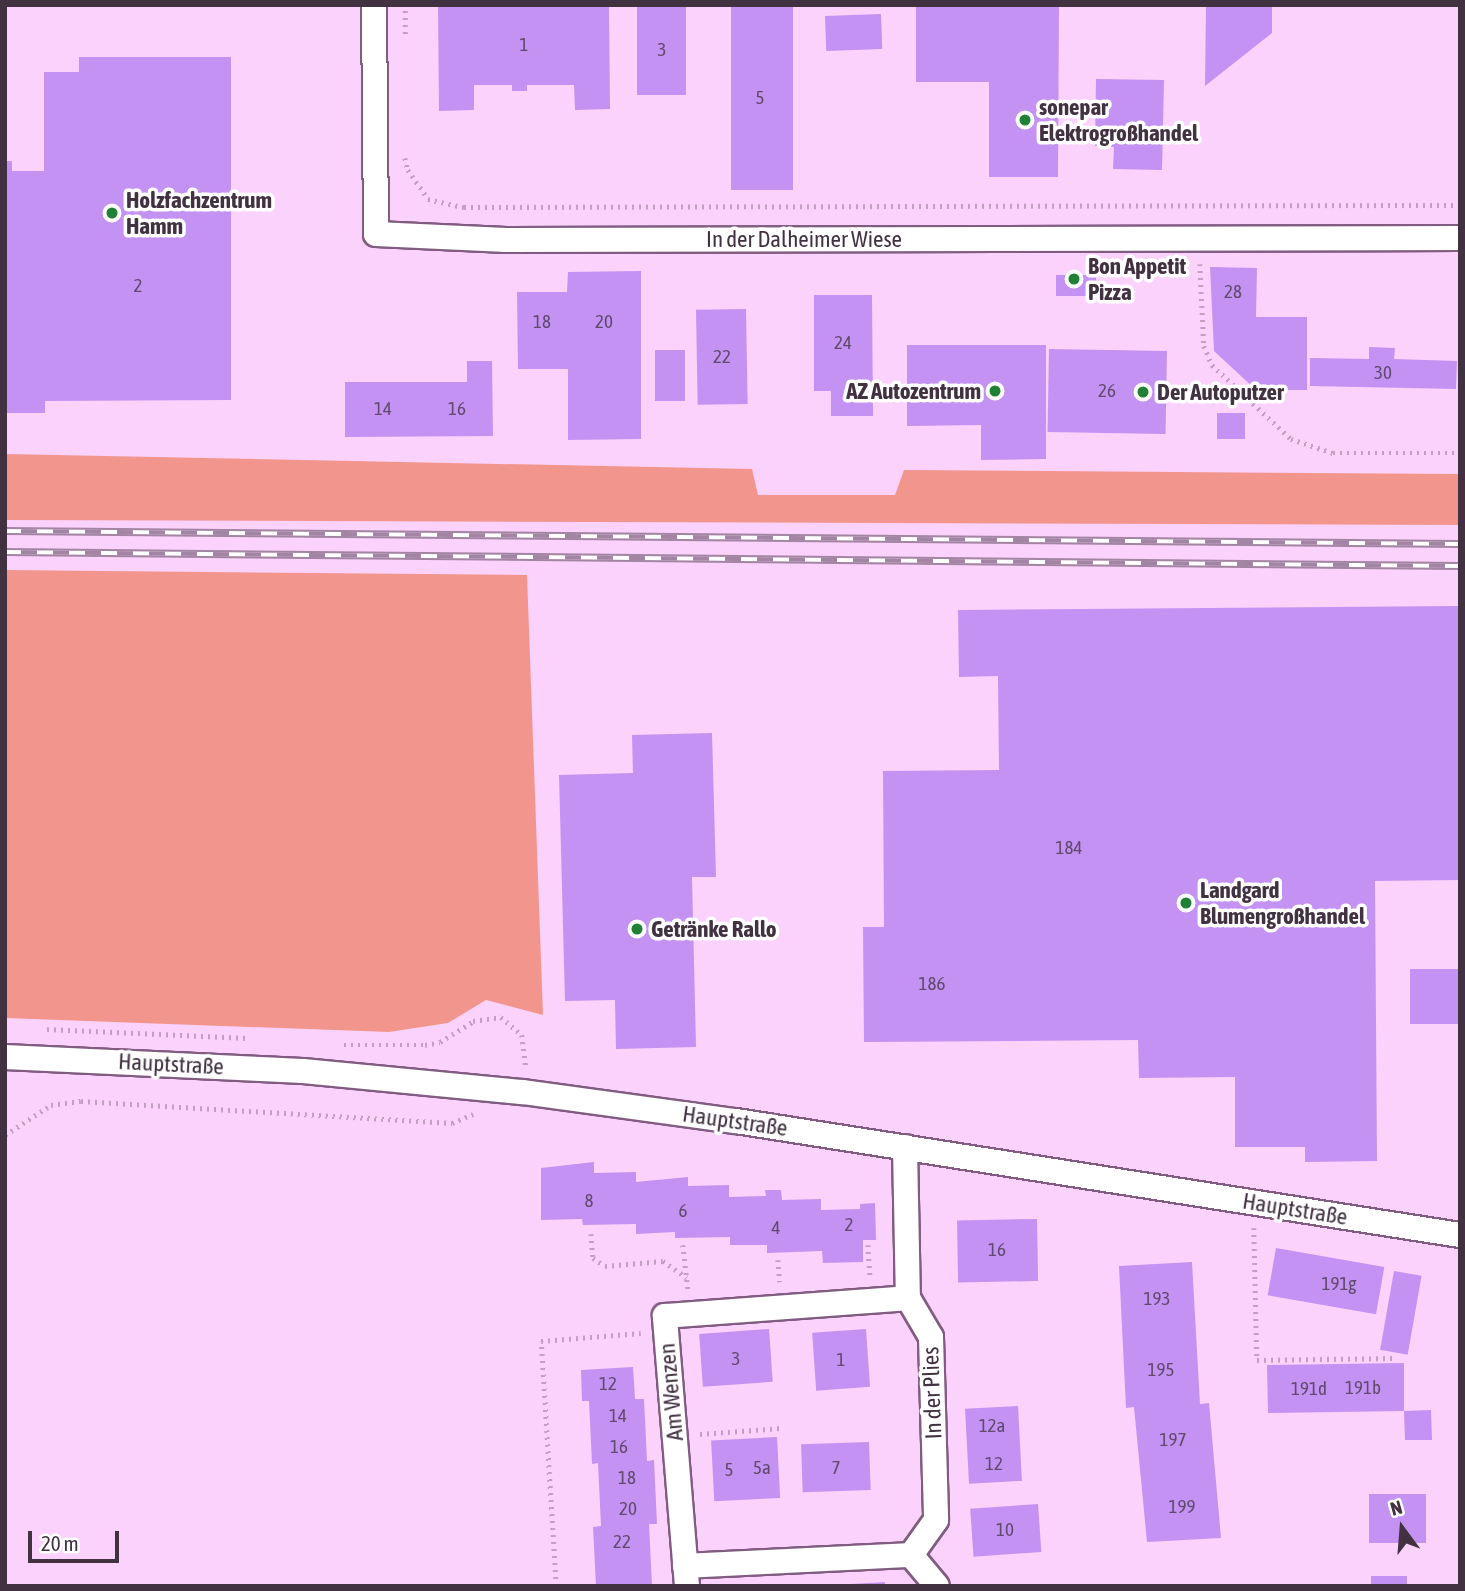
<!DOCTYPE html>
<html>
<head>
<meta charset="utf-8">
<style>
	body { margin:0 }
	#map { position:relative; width:1465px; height:1591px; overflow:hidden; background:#fbd2fb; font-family:"Asap Condensed",sans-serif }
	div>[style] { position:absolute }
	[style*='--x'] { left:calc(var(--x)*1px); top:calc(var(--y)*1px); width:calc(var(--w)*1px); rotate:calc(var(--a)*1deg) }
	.green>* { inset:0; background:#f2968d }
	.building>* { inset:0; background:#c392f3; transform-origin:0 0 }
	.path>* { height:4.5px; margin-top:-2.25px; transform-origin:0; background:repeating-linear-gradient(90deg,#c1a0c1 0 2px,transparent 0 7px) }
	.roads { filter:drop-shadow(2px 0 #805c80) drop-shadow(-2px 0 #805c80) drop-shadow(0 2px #805c80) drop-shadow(0 -2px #805c80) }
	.minor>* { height:24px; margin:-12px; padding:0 12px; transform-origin:12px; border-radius:12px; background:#fff }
	.rail>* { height:8px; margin-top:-4px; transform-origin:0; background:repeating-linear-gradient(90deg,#fff 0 16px,#a285a2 0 32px); box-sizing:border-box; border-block:2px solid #a285a2 }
	.dots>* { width:19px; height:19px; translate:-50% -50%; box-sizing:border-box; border:4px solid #fff; border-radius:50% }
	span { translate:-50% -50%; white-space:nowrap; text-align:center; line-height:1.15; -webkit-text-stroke:7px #fff; paint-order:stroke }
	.number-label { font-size:19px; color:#62496e }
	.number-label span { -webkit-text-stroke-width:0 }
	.poi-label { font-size:23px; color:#413141; font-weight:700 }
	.left { translate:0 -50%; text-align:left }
	.right { translate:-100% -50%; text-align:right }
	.street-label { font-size:23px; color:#413141 }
	.frame { position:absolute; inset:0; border:7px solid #413141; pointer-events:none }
	.north { position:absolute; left:1367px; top:1493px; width:70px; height:70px; -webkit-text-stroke:5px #fff; paint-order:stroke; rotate:344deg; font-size:19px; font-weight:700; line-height:28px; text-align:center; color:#413141 }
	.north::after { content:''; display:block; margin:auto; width:24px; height:32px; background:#413141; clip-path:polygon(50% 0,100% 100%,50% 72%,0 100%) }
	.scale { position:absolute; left:28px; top:1531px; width:91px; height:32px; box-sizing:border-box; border:4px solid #413141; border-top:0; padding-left:9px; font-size:21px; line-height:24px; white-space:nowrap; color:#413141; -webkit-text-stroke:5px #fff; paint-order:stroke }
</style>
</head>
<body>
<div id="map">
	<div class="green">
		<i style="clip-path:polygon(5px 454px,752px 469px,758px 495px,895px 495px,904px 470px,1460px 474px,1460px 525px,5px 520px)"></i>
		<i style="clip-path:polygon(5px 570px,527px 575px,543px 1015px,486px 1000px,448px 1023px,389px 1032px,5px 1018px)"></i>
	</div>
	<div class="building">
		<i style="clip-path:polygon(438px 5px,609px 5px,610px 109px,575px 110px,574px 85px,527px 85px,527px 91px,512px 91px,512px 85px,474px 85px,474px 110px,439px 111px)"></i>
		<i style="left:637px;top:5px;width:49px;height:90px"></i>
		<i style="left:731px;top:5px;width:62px;height:185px"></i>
		<i style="clip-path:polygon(916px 5px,1059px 5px,1058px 177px,989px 177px,989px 82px,916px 82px)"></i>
		<i style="clip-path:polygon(1206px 5px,1272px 5px,1272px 33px,1205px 86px)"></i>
		<i style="left:881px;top:14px;width:35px;height:56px;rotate:88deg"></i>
		<i style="clip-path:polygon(79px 57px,231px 57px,231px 400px,45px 401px,45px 413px,5px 413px,5px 161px,12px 161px,12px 171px,44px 171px,44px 72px,79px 72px)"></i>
		<i style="clip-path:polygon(1096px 79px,1164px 80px,1162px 170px,1113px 169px,1114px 147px,1095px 146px)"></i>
		<i style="clip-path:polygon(1210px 267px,1257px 268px,1256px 317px,1307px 317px,1307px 390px,1256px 390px,1214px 351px)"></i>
		<i style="clip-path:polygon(641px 271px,641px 439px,568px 440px,568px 369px,518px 369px,517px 292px,567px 292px,568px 272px)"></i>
		<i style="left:1056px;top:275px;width:40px;height:21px"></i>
		<i style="clip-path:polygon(814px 295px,872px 295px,873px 416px,831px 416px,831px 391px,814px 391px)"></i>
		<i style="left:746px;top:309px;width:95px;height:50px;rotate:89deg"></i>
		<i style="clip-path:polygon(907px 345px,1046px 345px,1046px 459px,981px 460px,981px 425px,907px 426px)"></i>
		<i style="clip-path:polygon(1369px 347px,1395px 348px,1394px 359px,1457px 361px,1456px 389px,1310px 386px,1310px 358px,1369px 359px)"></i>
		<i style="left:1049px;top:349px;width:118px;height:83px;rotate:1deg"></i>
		<i style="left:655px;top:350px;width:30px;height:51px"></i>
		<i style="clip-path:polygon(467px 361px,492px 361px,493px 436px,345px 437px,345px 382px,467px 382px)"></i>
		<i style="left:1245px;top:413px;width:26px;height:28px;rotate:90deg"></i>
		<i style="clip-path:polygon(1460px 606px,1460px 880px,1375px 881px,1377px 1161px,1305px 1162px,1305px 1147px,1235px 1147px,1235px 1077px,1139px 1078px,1138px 1040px,864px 1042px,863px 927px,884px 927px,883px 771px,999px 770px,998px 676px,959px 677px,958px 610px)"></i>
		<i style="clip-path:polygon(712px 733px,716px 877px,692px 877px,696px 1047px,616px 1049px,615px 1000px,565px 1001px,559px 775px,633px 773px,632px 735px)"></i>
		<i style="left:1410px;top:969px;width:50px;height:55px"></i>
		<i style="clip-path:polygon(594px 1162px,594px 1173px,636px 1172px,636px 1182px,688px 1177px,688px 1186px,729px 1185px,729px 1197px,766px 1196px,765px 1190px,781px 1190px,782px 1200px,821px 1199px,821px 1210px,860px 1209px,860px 1204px,875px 1203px,876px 1240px,863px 1240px,863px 1262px,823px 1263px,822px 1251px,767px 1253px,767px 1245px,730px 1245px,730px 1237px,675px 1238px,675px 1232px,636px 1234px,636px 1224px,583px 1225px,582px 1219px,541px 1220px,541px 1168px)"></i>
		<i style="left:1037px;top:1219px;width:62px;height:80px;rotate:89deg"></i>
		<i style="left:1276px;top:1248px;width:110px;height:48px;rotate:10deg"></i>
		<i style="clip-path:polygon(1192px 1262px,1200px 1404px,1209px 1403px,1221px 1538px,1147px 1542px,1134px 1407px,1126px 1408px,1119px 1266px)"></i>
		<i style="left:1394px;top:1271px;width:28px;height:80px;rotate:10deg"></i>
		<i style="left:769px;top:1329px;width:53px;height:70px;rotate:86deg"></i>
		<i style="left:866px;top:1329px;width:58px;height:54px;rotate:86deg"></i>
		<i style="clip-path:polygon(1404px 1363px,1404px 1411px,1431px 1410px,1432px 1440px,1405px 1440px,1404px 1411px,1268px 1413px,1267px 1365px)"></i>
		<i style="clip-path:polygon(633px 1367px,635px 1399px,644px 1399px,647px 1461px,654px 1460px,657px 1524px,649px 1524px,652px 1586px,596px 1586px,593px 1527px,601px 1526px,598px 1463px,592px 1464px,589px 1401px,582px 1401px,581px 1370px)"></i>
		<i style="left:1018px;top:1406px;width:75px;height:53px;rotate:87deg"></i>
		<i style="left:777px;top:1437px;width:61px;height:66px;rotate:87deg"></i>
		<i style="left:869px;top:1442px;width:48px;height:68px;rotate:88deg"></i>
		<i style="left:1369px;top:1494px;width:57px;height:49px"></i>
		<i style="left:1038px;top:1504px;width:48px;height:68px;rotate:86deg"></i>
		<i style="left:1407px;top:1576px;width:10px;height:36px;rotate:90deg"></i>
		<i style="clip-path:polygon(885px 1582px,885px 1586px,851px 1586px,851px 1584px)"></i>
	</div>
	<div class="path">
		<i style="--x:405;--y:34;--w:29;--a:-90"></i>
		<i style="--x:405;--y:158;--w:12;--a:76"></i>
		<i style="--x:408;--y:170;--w:35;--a:55"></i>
		<i style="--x:428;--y:199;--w:37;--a:13"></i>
		<i style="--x:464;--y:207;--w:996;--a:-0.12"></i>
		<i style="--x:1200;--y:264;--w:82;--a:87.2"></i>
		<i style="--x:1204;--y:346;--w:21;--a:67"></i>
		<i style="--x:1212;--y:365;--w:108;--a:43.1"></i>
		<i style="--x:1291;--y:439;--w:44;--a:18.4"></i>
		<i style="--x:1333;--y:453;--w:127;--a:0"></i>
		<i style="--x:47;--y:1029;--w:201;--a:2.6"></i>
		<i style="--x:344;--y:1045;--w:81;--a:0"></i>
		<i style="--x:425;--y:1045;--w:15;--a:-11"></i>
		<i style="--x:440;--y:1042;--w:39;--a:-32"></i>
		<i style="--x:473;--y:1021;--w:28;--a:-8"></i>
		<i style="--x:501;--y:1017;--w:28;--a:41"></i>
		<i style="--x:522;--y:1035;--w:32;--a:83"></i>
		<i style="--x:5;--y:1135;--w:55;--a:-33.1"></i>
		<i style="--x:51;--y:1105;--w:30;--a:-8"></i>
		<i style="--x:81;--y:1101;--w:372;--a:3.4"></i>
		<i style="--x:452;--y:1123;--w:23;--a:-23"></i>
		<i style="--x:1254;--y:1228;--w:132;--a:88.7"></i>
		<i style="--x:1257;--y:1360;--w:140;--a:-0.8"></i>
		<i style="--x:591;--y:1234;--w:24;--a:85"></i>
		<i style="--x:593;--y:1258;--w:14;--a:34"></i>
		<i style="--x:605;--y:1266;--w:58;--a:-4.9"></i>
		<i style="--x:663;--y:1261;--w:29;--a:35"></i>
		<i style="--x:683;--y:1245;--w:44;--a:83.5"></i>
		<i style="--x:868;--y:1245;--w:30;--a:86"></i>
		<i style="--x:778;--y:1260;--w:22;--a:85"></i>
		<i style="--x:700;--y:1434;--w:81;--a:-4.2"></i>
		<i style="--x:556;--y:1586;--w:245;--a:-93.5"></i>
		<i style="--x:541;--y:1341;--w:100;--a:-4.6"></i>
	</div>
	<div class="roads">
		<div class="minor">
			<i style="--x:374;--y:5;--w:229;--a:89.5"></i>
			<i style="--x:376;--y:234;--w:130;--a:2.6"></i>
			<i style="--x:506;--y:240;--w:954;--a:-0.12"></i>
			<i style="--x:5;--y:1057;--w:298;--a:2.7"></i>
			<i style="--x:303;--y:1071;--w:221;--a:5.5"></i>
			<i style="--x:523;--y:1092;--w:215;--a:7.8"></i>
			<i style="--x:736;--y:1121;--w:733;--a:8.95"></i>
			<i style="--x:905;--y:1147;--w:151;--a:88.9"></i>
			<i style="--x:908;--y:1298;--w:45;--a:59.5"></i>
			<i style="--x:931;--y:1337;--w:183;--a:88.4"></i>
			<i style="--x:936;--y:1520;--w:43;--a:125.5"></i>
			<i style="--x:911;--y:1555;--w:40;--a:50"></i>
			<i style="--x:685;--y:1566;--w:226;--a:-2.8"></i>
			<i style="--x:687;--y:1586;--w:271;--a:-94.7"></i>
			<i style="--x:665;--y:1316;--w:244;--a:-4.2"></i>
		</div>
	</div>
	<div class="rail">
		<i style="--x:5;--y:531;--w:1455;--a:0.51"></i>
		<i style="--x:5;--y:552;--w:1455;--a:0.55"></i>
	</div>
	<div class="dots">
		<i style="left:1025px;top:120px;background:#1f8133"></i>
		<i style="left:112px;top:213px;background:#1f8133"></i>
		<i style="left:1074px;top:279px;background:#1f8133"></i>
		<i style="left:995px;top:391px;background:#1f8133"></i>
		<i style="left:1143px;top:392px;background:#1f8133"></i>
		<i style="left:1186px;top:903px;background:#1f8133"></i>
		<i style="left:637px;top:929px;background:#1f8133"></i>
	</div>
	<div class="number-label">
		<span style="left:524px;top:45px">1</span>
		<span style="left:662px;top:50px">3</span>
		<span style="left:760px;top:98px">5</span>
		<span style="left:138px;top:286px">2</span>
		<span style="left:1233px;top:292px">28</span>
		<span style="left:542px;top:322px">18</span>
		<span style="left:604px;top:322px">20</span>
		<span style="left:843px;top:343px">24</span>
		<span style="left:722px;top:357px">22</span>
		<span style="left:1383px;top:373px">30</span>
		<span style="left:1107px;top:391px">26</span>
		<span style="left:383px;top:409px">14</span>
		<span style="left:457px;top:409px">16</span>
		<span style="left:1069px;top:848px">184</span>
		<span style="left:932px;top:984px">186</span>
		<span style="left:589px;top:1201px">8</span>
		<span style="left:683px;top:1211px">6</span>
		<span style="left:849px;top:1225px">2</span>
		<span style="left:776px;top:1228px">4</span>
		<span style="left:997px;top:1250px">16</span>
		<span style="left:1339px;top:1284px">191g</span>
		<span style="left:1157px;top:1299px">193</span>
		<span style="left:736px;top:1359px">3</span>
		<span style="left:841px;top:1360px">1</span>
		<span style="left:1161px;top:1370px">195</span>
		<span style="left:608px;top:1384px">12</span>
		<span style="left:1363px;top:1388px">191b</span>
		<span style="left:1309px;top:1389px">191d</span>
		<span style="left:618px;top:1416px">14</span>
		<span style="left:992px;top:1426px">12a</span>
		<span style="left:1173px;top:1440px">197</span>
		<span style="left:619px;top:1447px">16</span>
		<span style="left:994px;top:1464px">12</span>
		<span style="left:762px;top:1468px">5a</span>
		<span style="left:836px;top:1468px">7</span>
		<span style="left:729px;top:1470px">5</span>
		<span style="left:627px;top:1478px">18</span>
		<span style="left:1182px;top:1507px">199</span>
		<span style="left:628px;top:1509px">20</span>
		<span style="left:1005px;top:1530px">10</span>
		<span style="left:622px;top:1542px">22</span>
	</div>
	<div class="poi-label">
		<span class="left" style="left:1039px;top:120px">sonepar<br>Elektrogroßhandel</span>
		<span class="left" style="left:126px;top:213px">Holzfachzentrum<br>Hamm</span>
		<span class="left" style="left:1088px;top:279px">Bon Appetit<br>Pizza</span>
		<span class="right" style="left:981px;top:391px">AZ Autozentrum</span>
		<span class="left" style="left:1157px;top:392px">Der Autoputzer</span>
		<span class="left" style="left:1200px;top:903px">Landgard<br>Blumengroßhandel</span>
		<span class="left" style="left:651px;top:929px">Getränke Rallo</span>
	</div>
	<div class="street-label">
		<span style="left:804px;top:239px">In der Dalheimer Wiese</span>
		<span style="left:171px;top:1064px;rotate:3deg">Hauptstraße</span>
		<span style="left:735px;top:1121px;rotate:8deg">Hauptstraße</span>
		<span style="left:1295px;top:1209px;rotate:9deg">Hauptstraße</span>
		<span style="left:671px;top:1392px;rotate:-95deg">Am Wenzen</span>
		<span style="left:932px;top:1393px;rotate:-92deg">In der Plies</span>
	</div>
	<div class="frame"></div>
	<div class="north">N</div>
	<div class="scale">20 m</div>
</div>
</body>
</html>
